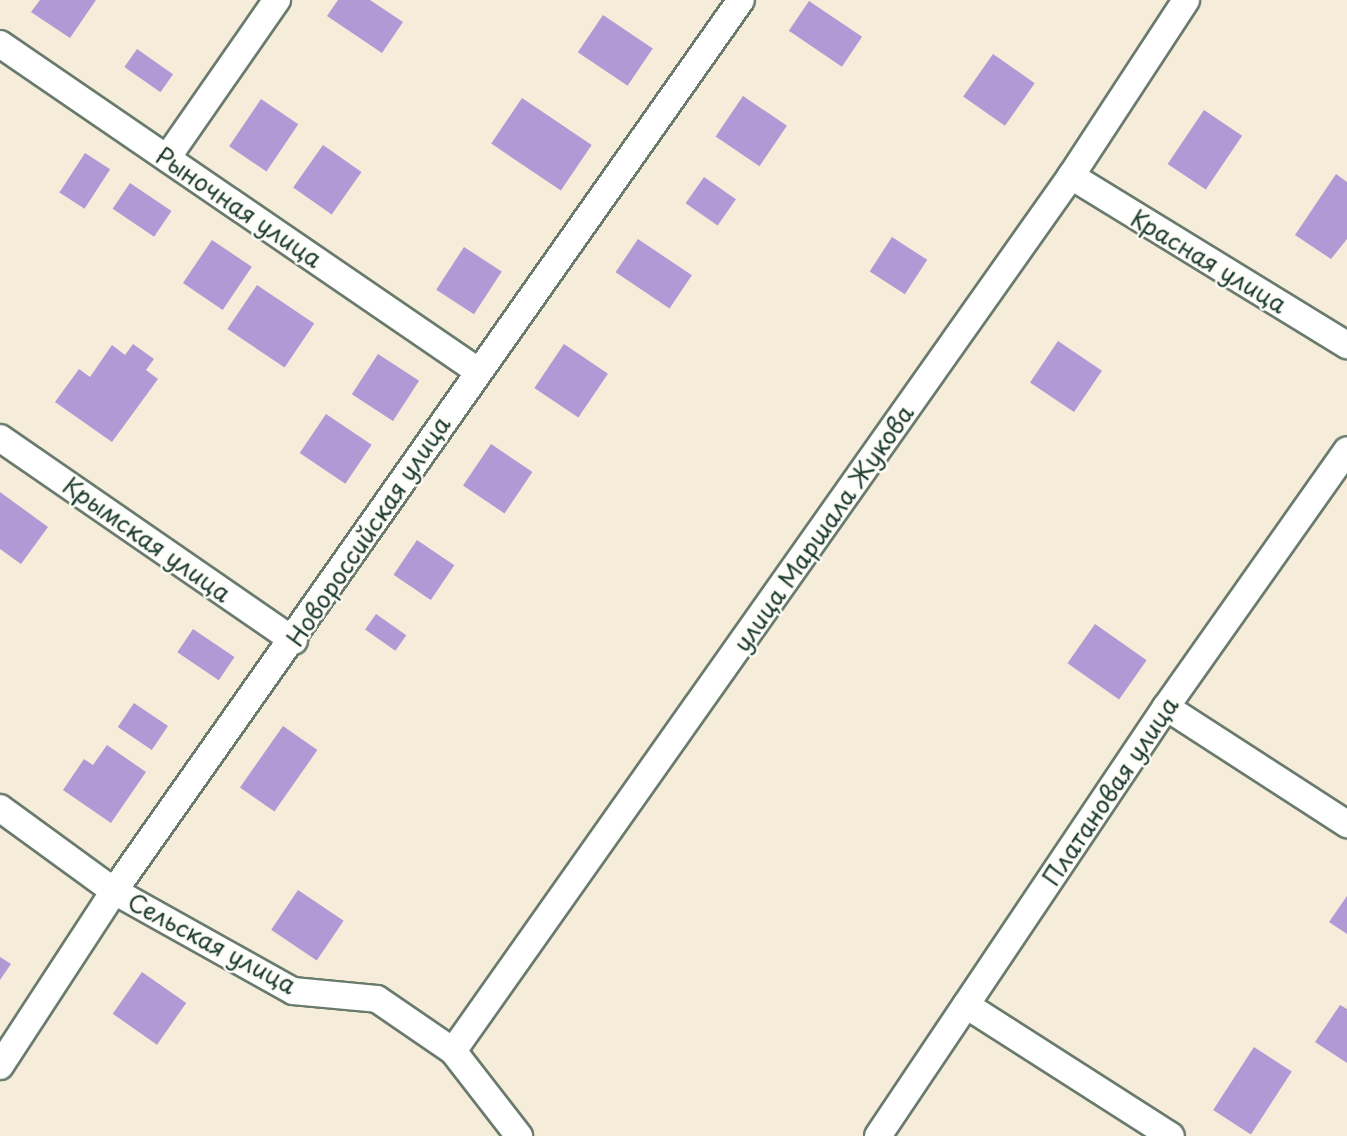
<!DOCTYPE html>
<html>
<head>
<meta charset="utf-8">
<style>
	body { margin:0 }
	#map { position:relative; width:1347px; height:1136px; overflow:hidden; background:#f5edd9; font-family:"Playpen Sans",sans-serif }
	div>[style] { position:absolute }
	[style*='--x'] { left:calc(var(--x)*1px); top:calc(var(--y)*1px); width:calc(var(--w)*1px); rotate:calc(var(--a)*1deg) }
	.building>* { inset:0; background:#af9ad5; transform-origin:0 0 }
	.roads { filter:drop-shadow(2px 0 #6a7b6e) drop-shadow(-2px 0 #6a7b6e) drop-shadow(0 2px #6a7b6e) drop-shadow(0 -2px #6a7b6e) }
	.minor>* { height:26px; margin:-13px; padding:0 13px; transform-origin:13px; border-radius:13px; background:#fff }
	span { translate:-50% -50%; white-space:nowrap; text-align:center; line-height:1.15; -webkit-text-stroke:5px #fdfcf7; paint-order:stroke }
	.street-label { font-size:24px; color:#1f3d34 }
</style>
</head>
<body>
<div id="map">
	<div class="building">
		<i style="clip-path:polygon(40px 0,96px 0,70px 38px,31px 12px)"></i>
		<i style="clip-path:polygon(338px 0,370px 0,403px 22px,382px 53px,327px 16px)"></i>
		<i style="left:809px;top:1px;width:64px;height:36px;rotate:34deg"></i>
		<i style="left:603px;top:15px;width:60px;height:45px;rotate:34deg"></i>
		<i style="left:137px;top:49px;width:44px;height:22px;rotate:35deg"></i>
		<i style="left:993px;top:54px;width:51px;height:52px;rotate:35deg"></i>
		<i style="left:743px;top:96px;width:53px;height:49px;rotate:34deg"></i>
		<i style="left:522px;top:98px;width:84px;height:55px;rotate:34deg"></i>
		<i style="left:261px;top:99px;width:45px;height:57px;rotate:34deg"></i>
		<i style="left:1204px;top:110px;width:46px;height:65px;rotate:34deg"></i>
		<i style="left:323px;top:145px;width:47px;height:52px;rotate:35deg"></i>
		<i style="left:85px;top:153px;width:30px;height:47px;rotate:33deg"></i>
		<i style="clip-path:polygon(1336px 174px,1347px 182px,1347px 239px,1331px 259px,1295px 235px)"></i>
		<i style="left:704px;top:177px;width:39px;height:32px;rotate:35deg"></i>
		<i style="left:130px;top:183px;width:50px;height:31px;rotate:34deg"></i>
		<i style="left:892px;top:237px;width:42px;height:41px;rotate:33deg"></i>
		<i style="left:638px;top:239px;width:65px;height:40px;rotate:34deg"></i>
		<i style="left:212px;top:240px;width:48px;height:52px;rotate:34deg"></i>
		<i style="left:464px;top:247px;width:45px;height:51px;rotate:33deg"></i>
		<i style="left:257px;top:285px;width:69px;height:53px;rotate:34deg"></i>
		<i style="left:1058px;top:341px;width:53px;height:50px;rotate:34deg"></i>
		<i style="clip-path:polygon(133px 344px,154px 359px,146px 370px,158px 379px,112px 442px,55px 402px,79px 369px,90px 377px,112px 345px,125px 355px)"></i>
		<i style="left:564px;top:344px;width:53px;height:53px;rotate:34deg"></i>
		<i style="left:378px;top:354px;width:49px;height:48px;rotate:33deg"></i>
		<i style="left:326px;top:414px;width:55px;height:47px;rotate:34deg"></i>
		<i style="left:491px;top:444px;width:50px;height:50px;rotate:34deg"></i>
		<i style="clip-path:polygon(0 492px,48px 527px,21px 564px,0 549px)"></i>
		<i style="left:417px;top:540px;width:45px;height:42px;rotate:34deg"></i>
		<i style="left:376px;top:614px;width:37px;height:19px;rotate:35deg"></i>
		<i style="left:1095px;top:624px;width:63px;height:48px;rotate:35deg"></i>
		<i style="left:193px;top:629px;width:50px;height:28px;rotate:34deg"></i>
		<i style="left:134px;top:703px;width:41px;height:29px;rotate:34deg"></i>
		<i style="left:283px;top:726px;width:42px;height:75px;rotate:35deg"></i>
		<i style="clip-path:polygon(107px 745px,146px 772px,111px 823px,63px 790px,84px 759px,93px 765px)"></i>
		<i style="left:298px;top:890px;width:55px;height:48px;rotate:34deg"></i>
		<i style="clip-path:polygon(1347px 896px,1347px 934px,1329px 922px)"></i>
		<i style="clip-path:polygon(0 957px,11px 964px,0 980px)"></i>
		<i style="left:142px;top:972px;width:54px;height:51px;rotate:35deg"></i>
		<i style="clip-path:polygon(1340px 1005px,1347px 1009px,1347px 1063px,1315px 1042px)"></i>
		<i style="left:1254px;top:1047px;width:45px;height:75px;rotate:33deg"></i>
	</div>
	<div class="roads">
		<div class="minor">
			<i style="--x:0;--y:44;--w:579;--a:34.38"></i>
			<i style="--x:167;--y:158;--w:193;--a:-55.2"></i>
			<i style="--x:1071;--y:176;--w:324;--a:31.5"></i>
			<i style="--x:0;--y:438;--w:357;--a:34.6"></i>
			<i style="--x:1166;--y:707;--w:216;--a:32.9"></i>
			<i style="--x:0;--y:808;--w:141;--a:36.1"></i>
			<i style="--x:114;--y:891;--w:205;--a:29.2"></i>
			<i style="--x:293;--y:991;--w:84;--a:5.4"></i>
			<i style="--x:377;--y:999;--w:92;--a:34.4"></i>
			<i style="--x:453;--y:1051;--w:108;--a:52.2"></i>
			<i style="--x:966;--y:1005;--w:243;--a:32.6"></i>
			<i style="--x:453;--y:1051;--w:1071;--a:-54.77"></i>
			<i style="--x:1071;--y:176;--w:210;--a:-56.8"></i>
			<i style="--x:0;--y:1066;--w:209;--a:-56.9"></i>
			<i style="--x:114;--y:891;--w:1089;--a:-54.87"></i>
			<i style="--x:878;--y:1136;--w:517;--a:-56.13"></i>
			<i style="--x:1166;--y:707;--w:314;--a:-54.8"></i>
		</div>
	</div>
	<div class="street-label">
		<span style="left:239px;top:207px;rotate:34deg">Рыночная улица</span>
		<span style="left:1209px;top:261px;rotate:31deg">Красная улица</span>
		<span style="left:823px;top:528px;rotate:-55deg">улица Маршала Жукова</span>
		<span style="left:368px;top:531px;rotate:-56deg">Новороссийская улица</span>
		<span style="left:147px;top:539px;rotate:35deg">Крымская улица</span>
		<span style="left:1110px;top:791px;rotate:-56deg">Платановая улица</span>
		<span style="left:212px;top:943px;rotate:28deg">Сельская улица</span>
	</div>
</div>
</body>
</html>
